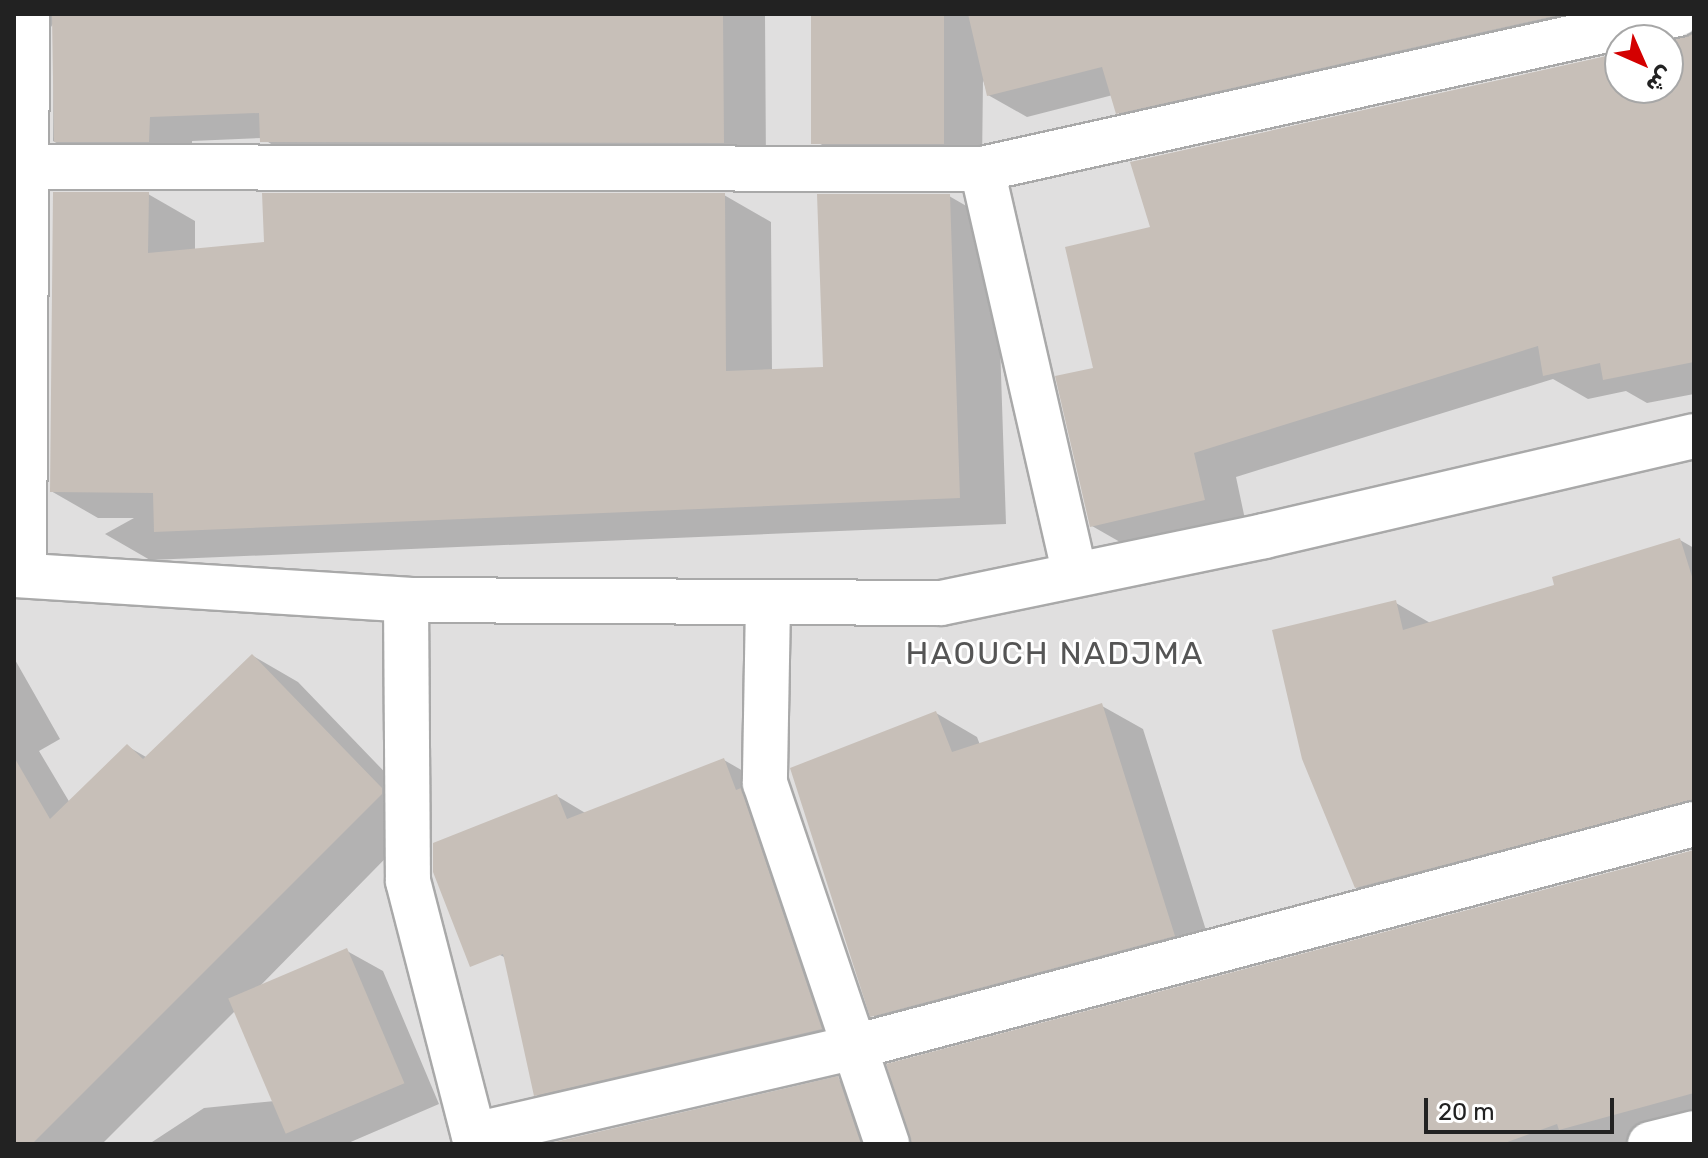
<!DOCTYPE html>
<html>
<head>
<meta charset="utf-8">
<style>
	body { margin:0 }
	#map { position:relative; width:1708px; height:1158px; overflow:hidden; background:#f2efe9; font-family:Rubik,Vazirmatn,sans-serif }
	div>[style] { position:absolute }
	[style*='--x'] { left:calc(var(--x)*1px); top:calc(var(--y)*1px); width:calc(var(--w)*1px); rotate:calc(var(--a)*1deg) }
	.residential>* { inset:0; background:#e0dfdf }
	.shadow>* { inset:0; background:#0003 }
	.building>* { inset:0; background:#c7bfb8; transform-origin:0 0 }
	.roads { filter:drop-shadow(2px 0 #a9a9a9) drop-shadow(-2px 0 #a9a9a9) drop-shadow(0 2px #a9a9a9) drop-shadow(0 -2px #a9a9a9) }
	.minor>* { height:44px; margin:-22px; padding:0 22px; transform-origin:22px; border-radius:22px; background:#fff }
	span { translate:-50% -50%; white-space:nowrap; text-align:center; line-height:1.15; -webkit-text-stroke:6px #fff; paint-order:stroke }
	.quarter-label { font-size:32px; color:#555; letter-spacing:2px }
	.frame { position:absolute; inset:0; border:16px solid #222; pointer-events:none }
	.north { position:absolute; left:1604px; top:24px; width:80px; height:80px; box-sizing:border-box; background:#fff; border:2px solid #a7a7a7; border-radius:50%; rotate:135deg; font-size:22px; font-weight:700; line-height:32px; text-align:center; color:#222 }
	.north::after { content:''; display:block; margin:auto; width:28px; height:36px; background:#d40000; clip-path:polygon(50% 0,100% 100%,50% 72%,0 100%) }
	.scale { position:absolute; left:1424px; top:1098px; width:190px; height:36px; box-sizing:border-box; border:4px solid #222; border-top:0; padding-left:10px; font-size:24px; line-height:28px; white-space:nowrap; color:#222; -webkit-text-stroke:6px #fff; paint-order:stroke }
</style>
</head>
<body>
<div id="map">
	<div class="residential">
		<i style="clip-path:polygon(evenodd,14px 14px,1694px 14px,1694px 1144px,14px 1144px,14px 14px,1620px 40px,1668px 40px,1668px 88px,1620px 88px,1620px 40px)"></i>
	</div>
	<div class="shadow">
		<i style="clip-path:polygon(14px 14px,765px 14px,766px 167px,305px 166px,262px 138px,192px 141px,192px 166px,96px 166px,53px 141px,54px 22px,44px 39px)"></i>
		<i style="clip-path:polygon(813px 14px,1679px 14px,1156px 134px,1118px 112px,1113px 95px,1027px 117px,988px 95px,983px 80px,982px 165px,856px 165px,817px 142px)"></i>
		<i style="clip-path:polygon(1694px 33px,1694px 394px,1647px 403px,1626px 391px,1588px 399px,1553px 379px,1236px 477px,1246px 524px,1134px 550px,1092px 526px,1095px 370px,1152px 229px,1620px 55px,1620px 88px,1668px 88px,1668px 44px)"></i>
		<i style="clip-path:polygon(148px 194px,195px 221px,195px 251px,724px 195px,771px 222px,772px 371px,825px 369px,949px 196px,996px 223px,1006px 524px,150px 560px,105px 534px,134px 518px,98px 518px,51px 491px)"></i>
		<i style="clip-path:polygon(1680px 540px,1694px 548px,1694px 832px,1397px 911px,1356px 887px,1396px 603px,1432px 624px,1556px 586px)"></i>
		<i style="clip-path:polygon(253px 656px,298px 682px,427px 816px,257px 989px,347px 951px,383px 971px,439px 1104px,346px 1144px,149px 1144px,204px 1108px,275px 1101px,236px 1010px,102px 1144px,14px 1144px,14px 658px,60px 739px,39px 751px,70px 803px,127px 746px,146px 757px)"></i>
		<i style="clip-path:polygon(1102px 706px,1143px 729px,1215px 959px,913px 1039px,872px 1015px,936px 713px,977px 737px,980px 745px)"></i>
		<i style="clip-path:polygon(724px 760px,757px 779px,854px 1048px,569px 1114px,535px 1094px,506px 958px,500px 955px,557px 796px,587px 814px)"></i>
		<i style="clip-path:polygon(1694px 852px,1694px 1142px,1132px 1144px)"></i>
		<i style="clip-path:polygon(837px 1079px,877px 1101px,891px 1144px,555px 1144px)"></i>
	</div>
	<div class="building">
		<i style="clip-path:polygon(52px 14px,723px 14px,724px 143px,260px 142px,259px 113px,150px 117px,149px 142px,54px 142px)"></i>
		<i style="left:811px;top:14px;width:133px;height:130px"></i>
		<i style="clip-path:polygon(968px 14px,1563px 14px,1116px 114px,1102px 67px,987px 96px)"></i>
		<i style="clip-path:polygon(1694px 33px,1694px 362px,1603px 380px,1600px 363px,1543px 376px,1538px 346px,1194px 453px,1205px 500px,1090px 527px,1055px 376px,1093px 368px,1065px 247px,1150px 227px,1130px 162px,1620px 53px,1620px 88px,1668px 88px,1668px 42px)"></i>
		<i style="clip-path:polygon(53px 192px,149px 192px,148px 253px,264px 242px,262px 193px,725px 193px,726px 371px,823px 367px,817px 194px,950px 194px,960px 498px,154px 532px,153px 493px,50px 492px)"></i>
		<i style="clip-path:polygon(1680px 538px,1694px 583px,1694px 800px,1355px 888px,1302px 759px,1272px 630px,1396px 600px,1403px 630px,1554px 585px,1552px 577px)"></i>
		<i style="clip-path:polygon(252px 654px,382px 788px,382px 794px,32px 1144px,14px 1144px,14px 757px,50px 819px,127px 744px,143px 759px)"></i>
		<i style="clip-path:polygon(1102px 703px,1175px 936px,870px 1017px,790px 768px,936px 711px,952px 752px)"></i>
		<i style="clip-path:polygon(724px 758px,736px 790px,741px 788px,822px 1029px,534px 1096px,503px 954px,470px 967px,433px 872px,433px 843px,557px 794px,567px 819px)"></i>
		<i style="clip-path:polygon(1694px 850px,1694px 1093px,1559px 1130px,1557px 1124px,1502px 1144px,911px 1144px,886px 1064px)"></i>
		<i style="left:347px;top:948px;width:147px;height:129px;rotate:67deg"></i>
		<i style="clip-path:polygon(838px 1076px,861px 1144px,546px 1144px)"></i>
	</div>
	<div class="roads">
		<div class="minor">
			<i style="--x:14;--y:167;--w:968;--a:0.12"></i>
			<i style="--x:982;--y:169;--w:713;--a:-12.55"></i>
			<i style="--x:982;--y:169;--w:416;--a:77.1"></i>
			<i style="--x:14;--y:575;--w:393;--a:3.6"></i>
			<i style="--x:406;--y:600;--w:535;--a:0.32"></i>
			<i style="--x:941;--y:603;--w:330;--a:-11.7"></i>
			<i style="--x:1264;--y:536;--w:441;--a:-13.1"></i>
			<i style="--x:24;--y:575;--w:561;--a:-89.69"></i>
			<i style="--x:406;--y:600;--w:281;--a:89.6"></i>
			<i style="--x:408;--y:881;--w:272;--a:75.5"></i>
			<i style="--x:768;--y:603;--w:180;--a:91"></i>
			<i style="--x:765;--y:783;--w:381;--a:71.3"></i>
			<i style="--x:474;--y:1135;--w:390;--a:-13"></i>
			<i style="--x:854;--y:1047;--w:869;--a:-14.87"></i>
			<i style="--x:1650;--y:1144;--w:45;--a:-14"></i>
		</div>
	</div>
	<div class="quarter-label">
		<span style="left:1055px;top:653px">HAOUCH NADJMA</span>
	</div>
	<div class="frame"></div>
	<div class="north">ش</div>
	<div class="scale">20 m</div>
</div>
</body>
</html>
